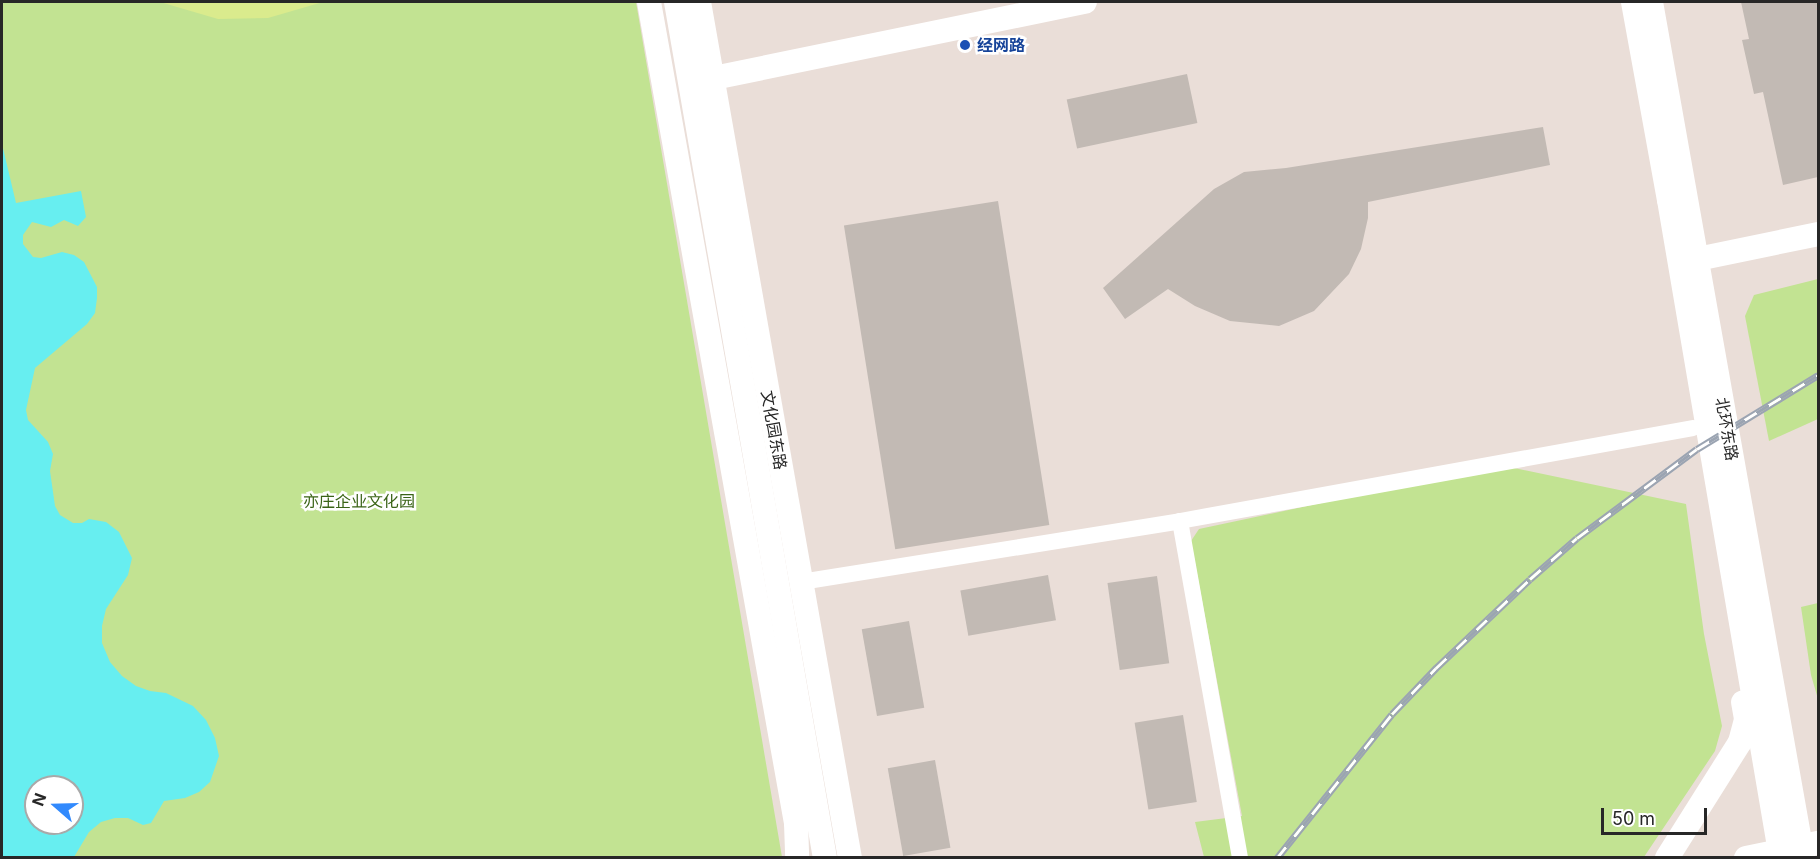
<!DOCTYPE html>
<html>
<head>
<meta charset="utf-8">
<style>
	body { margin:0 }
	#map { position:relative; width:1820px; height:859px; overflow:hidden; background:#eaded8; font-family:Inter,"Noto Sans SC",sans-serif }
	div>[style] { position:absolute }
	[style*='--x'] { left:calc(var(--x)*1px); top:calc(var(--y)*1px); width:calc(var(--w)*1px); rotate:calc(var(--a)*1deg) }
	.green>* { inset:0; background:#c2e392 }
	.pitch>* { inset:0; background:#daeb8d }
	.water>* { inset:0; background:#67eef0 }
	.building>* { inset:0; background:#c2bab4; transform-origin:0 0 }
	.street>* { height:16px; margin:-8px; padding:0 8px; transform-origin:8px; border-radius:8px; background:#fff }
	.secondary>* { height:24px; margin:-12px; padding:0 12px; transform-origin:12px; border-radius:12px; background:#fff }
	.rail>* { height:7px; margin-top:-3.5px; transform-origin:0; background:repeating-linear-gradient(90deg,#fff 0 14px,#9ba4b2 0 28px); box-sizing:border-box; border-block:2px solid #9ba4b2 }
	.dots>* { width:16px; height:16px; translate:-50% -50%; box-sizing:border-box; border:3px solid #fff; border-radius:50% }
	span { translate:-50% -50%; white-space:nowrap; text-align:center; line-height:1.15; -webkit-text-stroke:5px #fff; paint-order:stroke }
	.transit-label { font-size:16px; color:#164399; font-weight:700 }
	.left { translate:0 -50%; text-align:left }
	.street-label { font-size:16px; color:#272727 }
	.park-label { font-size:16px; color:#3a6417 }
	.frame { position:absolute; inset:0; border:3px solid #272727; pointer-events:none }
	.north { position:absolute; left:24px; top:775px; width:60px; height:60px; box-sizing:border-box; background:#fff; border:2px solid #a9a9a9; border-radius:50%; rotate:290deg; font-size:16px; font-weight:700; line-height:24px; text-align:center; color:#272727 }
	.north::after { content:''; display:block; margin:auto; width:21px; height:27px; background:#328afd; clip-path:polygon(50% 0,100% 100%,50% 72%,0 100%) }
	.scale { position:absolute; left:1601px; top:808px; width:106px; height:27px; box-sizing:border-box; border:3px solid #272727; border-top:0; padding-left:8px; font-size:18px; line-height:21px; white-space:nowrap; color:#272727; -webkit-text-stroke:4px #fff; paint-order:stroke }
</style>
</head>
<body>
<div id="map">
	<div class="green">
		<i style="clip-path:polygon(evenodd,2px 2px,636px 2px,782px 857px,2px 858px,2px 2px,36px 787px,72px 787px,72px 823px,36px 823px,36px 787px)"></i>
		<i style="clip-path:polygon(1818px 279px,1818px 419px,1769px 441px,1745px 316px,1754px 295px)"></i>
		<i style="clip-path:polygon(1500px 465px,1686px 504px,1704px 634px,1722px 726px,1715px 751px,1644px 857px,1204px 857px,1195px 822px,1242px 816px,1191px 541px,1199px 529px)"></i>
		<i style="clip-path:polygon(1818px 603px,1818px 699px,1811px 675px,1801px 607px)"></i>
	</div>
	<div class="pitch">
		<i style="clip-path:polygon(160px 2px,323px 2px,268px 18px,218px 19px)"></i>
	</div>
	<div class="water">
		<i style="clip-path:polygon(evenodd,2px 144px,16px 203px,81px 191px,86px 217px,78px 226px,64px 220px,51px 227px,32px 222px,23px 235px,23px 244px,33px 257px,41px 258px,62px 252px,74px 255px,84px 262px,97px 287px,97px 298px,95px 313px,87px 324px,35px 368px,26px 410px,28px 420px,48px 442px,53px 454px,50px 471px,55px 506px,60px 515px,73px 523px,82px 523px,89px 519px,106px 522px,119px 532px,132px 558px,128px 575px,106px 609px,102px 626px,102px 643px,110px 662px,122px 676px,136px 686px,150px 691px,166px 693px,193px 706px,206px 720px,215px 738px,219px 756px,210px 782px,199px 792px,185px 798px,164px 801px,151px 823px,143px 825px,128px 818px,115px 818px,101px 822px,89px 832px,74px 857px,2px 857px,2px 144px,36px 787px,72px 787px,72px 823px,36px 823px,36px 787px)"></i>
	</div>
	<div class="building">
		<i style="clip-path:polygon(1741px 2px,1818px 2px,1818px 177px,1783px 185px,1763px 92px,1754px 94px,1742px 40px,1749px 39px)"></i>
		<i style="left:1187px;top:74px;width:50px;height:123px;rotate:78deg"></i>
		<i style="clip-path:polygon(1543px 127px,1550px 165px,1368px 202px,1368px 218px,1361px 249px,1349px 274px,1314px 311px,1279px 326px,1230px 321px,1195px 306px,1168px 289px,1125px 319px,1103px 288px,1214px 189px,1244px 172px,1286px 168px)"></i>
		<i style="left:998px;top:201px;width:328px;height:156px;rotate:81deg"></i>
		<i style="left:1048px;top:575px;width:46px;height:89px;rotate:80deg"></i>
		<i style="left:1157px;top:576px;width:88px;height:50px;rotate:82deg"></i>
		<i style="left:909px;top:621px;width:88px;height:48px;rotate:80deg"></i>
		<i style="left:1183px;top:715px;width:88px;height:49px;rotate:81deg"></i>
		<i style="left:935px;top:760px;width:89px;height:48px;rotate:80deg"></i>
	</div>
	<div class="street">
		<i style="--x:1180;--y:521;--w:342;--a:79.9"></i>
		<i style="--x:801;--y:582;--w:384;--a:-9.1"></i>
		<i style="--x:1180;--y:521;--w:521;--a:-10.28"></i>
	</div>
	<div class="secondary">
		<i style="--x:649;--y:2;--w:834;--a:79.85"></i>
		<i style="--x:796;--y:823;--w:35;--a:88"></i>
		<i style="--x:676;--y:2;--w:869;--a:80.13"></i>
		<i style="--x:699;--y:2;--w:869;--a:80"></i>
		<i style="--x:1633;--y:2;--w:201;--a:79.7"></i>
		<i style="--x:1669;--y:200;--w:667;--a:80.34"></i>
		<i style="--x:1651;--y:2;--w:869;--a:79.93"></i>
		<i style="--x:699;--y:81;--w:394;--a:-11.6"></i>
		<i style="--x:1683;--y:262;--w:138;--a:-11.7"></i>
		<i style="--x:1667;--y:858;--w:137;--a:-57.8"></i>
		<i style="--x:1740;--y:742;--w:24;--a:-75"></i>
		<i style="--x:1746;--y:719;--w:17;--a:-100"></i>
		<i style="--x:1746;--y:858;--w:74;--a:-11.8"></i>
	</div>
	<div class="rail">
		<i style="--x:1277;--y:858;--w:184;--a:-51.4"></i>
		<i style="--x:1392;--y:714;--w:64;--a:-46.3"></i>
		<i style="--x:1436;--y:668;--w:129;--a:-43.4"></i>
		<i style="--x:1530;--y:579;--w:62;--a:-41.1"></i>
		<i style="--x:1577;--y:538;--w:149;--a:-36.6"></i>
		<i style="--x:1697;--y:449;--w:142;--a:-31.4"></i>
	</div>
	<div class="dots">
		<i style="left:965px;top:45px;background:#1a4fb4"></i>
	</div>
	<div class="transit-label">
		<span class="left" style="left:977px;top:45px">经网路</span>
	</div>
	<div class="street-label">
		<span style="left:1727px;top:429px;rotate:80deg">北环东路</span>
		<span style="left:774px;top:430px;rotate:80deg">文化园东路</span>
	</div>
	<div class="park-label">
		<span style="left:359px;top:501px">亦庄企业文化园</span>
	</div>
	<div class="frame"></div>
	<div class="north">N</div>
	<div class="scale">50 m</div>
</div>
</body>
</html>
